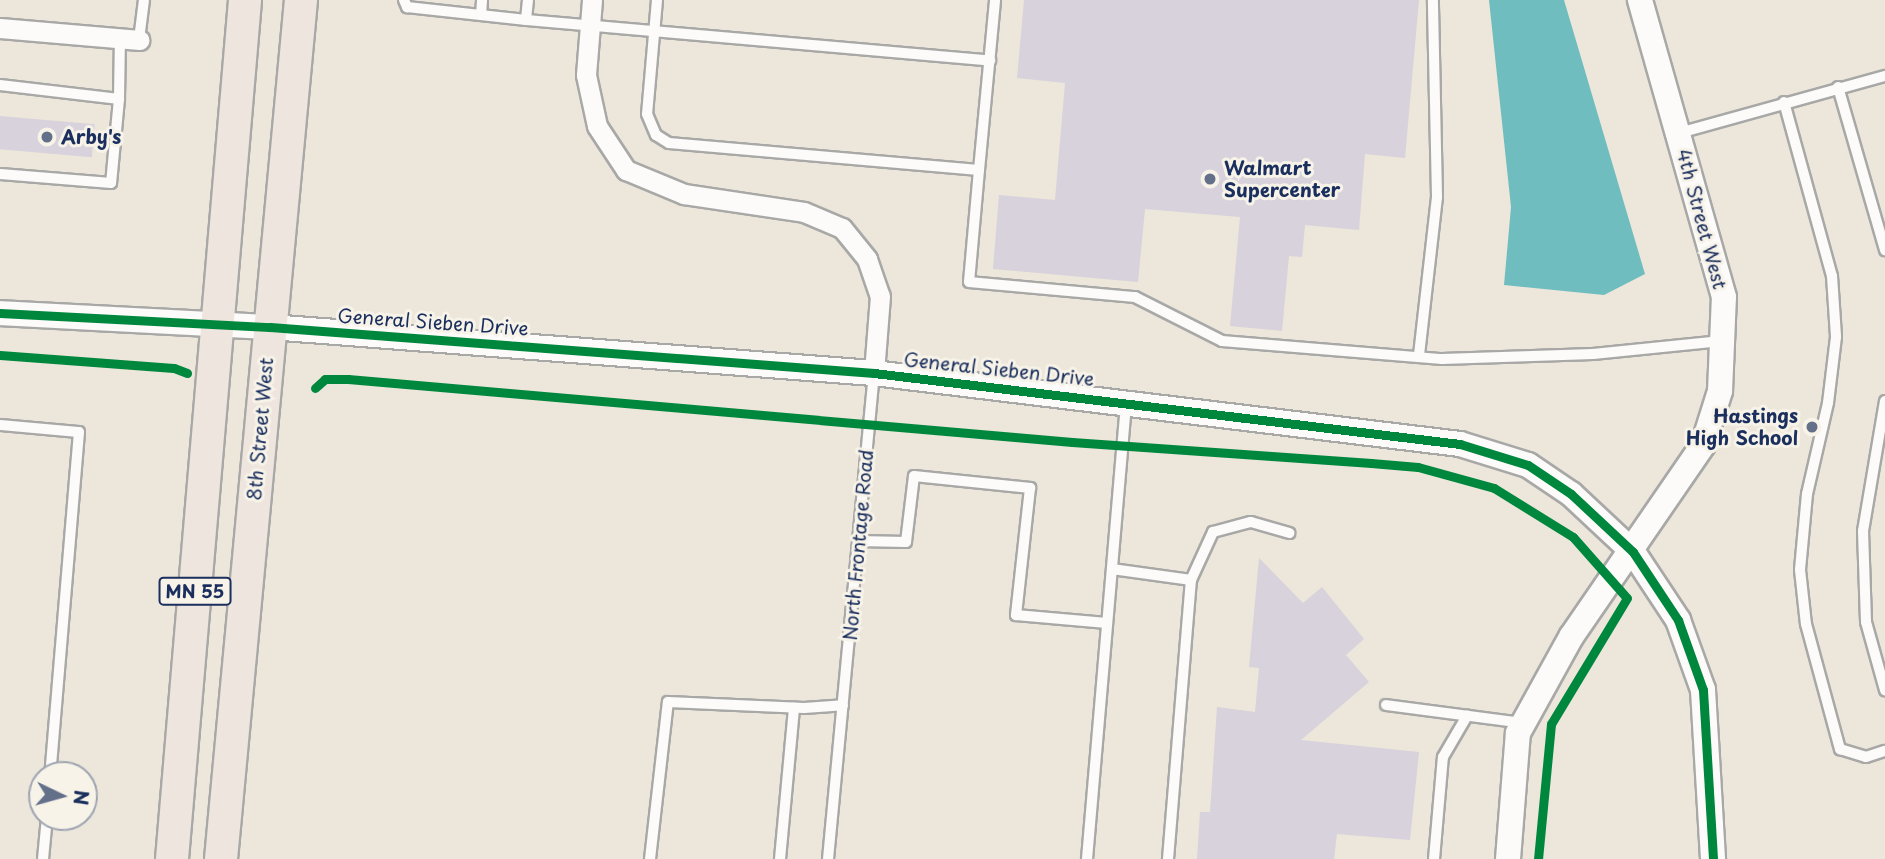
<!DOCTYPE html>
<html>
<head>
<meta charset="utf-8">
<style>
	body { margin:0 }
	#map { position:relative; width:1885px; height:859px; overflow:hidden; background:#ece6db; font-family:"Playpen Sans",sans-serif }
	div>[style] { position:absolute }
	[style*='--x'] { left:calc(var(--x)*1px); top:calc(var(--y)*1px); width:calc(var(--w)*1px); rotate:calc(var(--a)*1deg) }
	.water>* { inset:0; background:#6fbdbe }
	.building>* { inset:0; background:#d7d2db; transform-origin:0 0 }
	.roads { filter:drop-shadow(2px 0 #a8a8a7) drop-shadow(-2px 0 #a8a8a7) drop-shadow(0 2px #a8a8a7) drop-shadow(0 -2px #a8a8a7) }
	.service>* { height:10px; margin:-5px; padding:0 5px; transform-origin:5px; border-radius:5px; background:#fcfbfa }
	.minor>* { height:19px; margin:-9.5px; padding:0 9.5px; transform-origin:9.5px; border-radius:9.5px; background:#fcfbfa }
	.tertiary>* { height:24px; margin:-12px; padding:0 12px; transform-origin:12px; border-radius:12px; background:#fcfbfa }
	.trunk>* { height:32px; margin:-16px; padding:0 16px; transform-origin:16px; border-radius:16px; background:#eee6de }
	.cycleway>* { height:9px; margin:-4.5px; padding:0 4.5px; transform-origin:4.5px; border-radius:4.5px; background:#00873e }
	.dots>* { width:19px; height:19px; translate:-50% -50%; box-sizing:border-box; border:4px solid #f7f3e8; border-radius:50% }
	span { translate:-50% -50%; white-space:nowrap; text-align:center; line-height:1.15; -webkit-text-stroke:6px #f7f3e8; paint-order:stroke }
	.shield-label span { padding:2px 5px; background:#f7f3e8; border:2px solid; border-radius:5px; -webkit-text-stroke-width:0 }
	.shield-label { font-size:18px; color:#1b2f5e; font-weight:700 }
	.poi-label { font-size:19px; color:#1b2f5e; font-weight:700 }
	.left { translate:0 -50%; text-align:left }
	.right { translate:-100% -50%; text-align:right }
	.street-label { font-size:19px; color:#1b2f5e }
	.north { position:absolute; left:28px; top:761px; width:70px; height:70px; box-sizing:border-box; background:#f7f3e8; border:2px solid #9fa5b1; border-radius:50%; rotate:95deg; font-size:19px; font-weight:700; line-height:28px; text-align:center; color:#1b2f5e }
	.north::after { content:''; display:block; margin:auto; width:24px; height:32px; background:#646f8a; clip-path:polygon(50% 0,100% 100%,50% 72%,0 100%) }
</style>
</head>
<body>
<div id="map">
	<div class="water">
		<i style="clip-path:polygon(1489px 0,1564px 0,1645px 274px,1604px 295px,1504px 285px,1511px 207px)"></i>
	</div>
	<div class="building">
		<i style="clip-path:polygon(1024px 0,1419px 0,1405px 158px,1365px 154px,1359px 230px,1305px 225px,1302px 257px,1289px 256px,1282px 331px,1230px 326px,1240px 217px,1145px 209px,1138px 282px,993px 269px,999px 195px,1055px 200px,1065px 83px,1017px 78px)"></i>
		<i style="left:0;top:116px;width:95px;height:33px;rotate:5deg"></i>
		<i style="clip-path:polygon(1259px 558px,1303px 603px,1322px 587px,1364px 639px,1346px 655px,1369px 682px,1301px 740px,1419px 752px,1410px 840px,1337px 834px,1334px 859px,1197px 859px,1200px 812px,1210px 812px,1217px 707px,1255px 712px,1259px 668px,1249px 667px)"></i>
	</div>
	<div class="roads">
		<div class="service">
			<i style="--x:404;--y:0;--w:8;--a:67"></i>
			<i style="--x:407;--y:7;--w:120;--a:6.2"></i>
			<i style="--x:528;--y:0;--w:20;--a:96"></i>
			<i style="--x:526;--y:20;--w:466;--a:5"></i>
			<i style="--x:657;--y:0;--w:114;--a:95"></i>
			<i style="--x:647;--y:114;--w:23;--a:67"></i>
			<i style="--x:656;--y:135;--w:15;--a:32"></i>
			<i style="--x:669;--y:143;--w:311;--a:5"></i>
			<i style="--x:979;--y:170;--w:171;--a:-84.6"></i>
			<i style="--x:481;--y:15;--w:15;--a:-86"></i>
			<i style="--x:139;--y:40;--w:40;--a:-82.9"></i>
			<i style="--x:0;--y:85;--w:120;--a:6.7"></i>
			<i style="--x:119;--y:99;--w:84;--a:95.4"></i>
			<i style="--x:111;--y:183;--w:111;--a:-175.4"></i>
			<i style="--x:1838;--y:87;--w:170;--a:73.9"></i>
			<i style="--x:119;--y:99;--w:61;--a:-89.1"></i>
			<i style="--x:1784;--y:102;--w:180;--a:74.6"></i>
			<i style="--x:1832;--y:276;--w:61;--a:86.2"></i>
			<i style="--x:1836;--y:337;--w:66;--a:96.9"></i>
			<i style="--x:1828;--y:403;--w:93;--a:103"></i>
			<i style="--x:1807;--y:494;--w:76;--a:95.3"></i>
			<i style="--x:1800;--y:570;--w:54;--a:83.7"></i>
			<i style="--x:1806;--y:624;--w:130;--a:74.8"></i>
			<i style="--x:1840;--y:749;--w:27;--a:17"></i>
			<i style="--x:1866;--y:757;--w:20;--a:-18"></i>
			<i style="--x:1679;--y:133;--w:214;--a:-15.5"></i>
			<i style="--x:979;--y:170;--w:112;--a:95.1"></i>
			<i style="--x:969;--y:282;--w:167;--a:5.2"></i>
			<i style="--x:1135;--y:297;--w:97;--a:26.8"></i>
			<i style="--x:1222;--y:341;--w:221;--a:4.7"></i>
			<i style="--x:1442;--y:359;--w:151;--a:-1.9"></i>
			<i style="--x:1593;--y:354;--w:129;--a:-5.8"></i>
			<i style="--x:1419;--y:355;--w:159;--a:-83.5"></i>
			<i style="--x:1437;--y:197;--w:197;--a:-91.2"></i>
			<i style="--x:1885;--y:401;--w:132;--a:99.6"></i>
			<i style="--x:1863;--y:531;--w:91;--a:88.1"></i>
			<i style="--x:1866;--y:622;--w:71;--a:74.4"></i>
			<i style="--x:0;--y:425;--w:79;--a:5.1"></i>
			<i style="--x:79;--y:432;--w:344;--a:94.8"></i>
			<i style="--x:858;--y:541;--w:48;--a:1.2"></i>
			<i style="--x:906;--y:542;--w:66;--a:-83.1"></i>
			<i style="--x:914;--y:476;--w:117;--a:5.9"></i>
			<i style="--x:1030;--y:488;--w:128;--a:96.3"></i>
			<i style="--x:1016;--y:615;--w:91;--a:5"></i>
			<i style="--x:1112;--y:569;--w:80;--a:7.9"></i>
			<i style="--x:1191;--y:580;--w:53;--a:-65.4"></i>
			<i style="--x:1213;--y:532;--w:39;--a:-15"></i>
			<i style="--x:1251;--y:522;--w:40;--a:16"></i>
			<i style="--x:1386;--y:705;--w:138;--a:7.5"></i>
			<i style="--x:43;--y:859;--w:42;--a:-84.6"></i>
			<i style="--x:650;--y:859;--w:158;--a:-83.5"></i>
			<i style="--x:668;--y:702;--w:136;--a:2.5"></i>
			<i style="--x:804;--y:708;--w:39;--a:-4"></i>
			<i style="--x:780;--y:859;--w:152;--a:-84.7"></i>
			<i style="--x:828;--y:859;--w:488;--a:-84.6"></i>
			<i style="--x:1087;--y:859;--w:458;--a:-85.1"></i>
			<i style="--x:1168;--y:859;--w:280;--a:-85.3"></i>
			<i style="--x:1434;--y:859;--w:102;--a:-85"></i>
			<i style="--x:1443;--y:757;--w:48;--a:-59.7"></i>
		</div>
		<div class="minor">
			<i style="--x:592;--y:0;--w:75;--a:94.6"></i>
			<i style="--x:586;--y:75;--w:52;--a:77.8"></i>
			<i style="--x:597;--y:126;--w:53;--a:56.6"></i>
			<i style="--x:626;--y:170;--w:63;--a:22.5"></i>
			<i style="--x:684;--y:194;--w:121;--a:8.5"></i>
			<i style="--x:804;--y:212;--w:41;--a:22.8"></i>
			<i style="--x:842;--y:228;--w:40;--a:51"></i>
			<i style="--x:867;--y:259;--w:39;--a:71"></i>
			<i style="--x:880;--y:296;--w:77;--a:94.5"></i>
			<i style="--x:0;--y:28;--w:140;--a:4.9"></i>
		</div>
		<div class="tertiary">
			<i style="--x:0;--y:313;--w:270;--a:3"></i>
			<i style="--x:270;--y:327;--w:606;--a:4.36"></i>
			<i style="--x:874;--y:373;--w:590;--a:6.91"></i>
			<i style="--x:1460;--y:444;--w:71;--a:17.2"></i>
			<i style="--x:1528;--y:465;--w:52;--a:34"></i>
			<i style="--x:1571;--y:494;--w:85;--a:43.1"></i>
			<i style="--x:1633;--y:552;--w:82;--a:56.5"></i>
			<i style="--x:1678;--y:620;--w:74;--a:70.3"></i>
			<i style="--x:1703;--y:690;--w:169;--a:86.6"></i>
			<i style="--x:1508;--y:859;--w:126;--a:-85.5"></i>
			<i style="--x:1518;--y:733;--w:110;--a:-61.1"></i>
			<i style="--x:1571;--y:637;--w:233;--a:-55.5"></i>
			<i style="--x:1703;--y:445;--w:57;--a:-72.5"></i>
			<i style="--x:1720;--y:391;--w:94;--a:-87.6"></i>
			<i style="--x:1724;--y:297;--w:309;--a:-105.8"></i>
		</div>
		<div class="trunk">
			<i style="--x:172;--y:859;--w:862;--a:-85.14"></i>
			<i style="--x:221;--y:859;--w:863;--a:-84.68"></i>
		</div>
	</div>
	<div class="cycleway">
		<i style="--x:0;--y:313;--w:270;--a:3"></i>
		<i style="--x:270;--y:327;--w:606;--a:4.36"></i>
		<i style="--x:874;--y:373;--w:590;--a:6.91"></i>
		<i style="--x:1460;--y:444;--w:71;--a:17.2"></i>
		<i style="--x:1528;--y:465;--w:52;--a:34"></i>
		<i style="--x:1571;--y:494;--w:85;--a:43.1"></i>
		<i style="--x:1633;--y:552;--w:82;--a:56.5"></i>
		<i style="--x:1678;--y:620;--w:74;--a:70.3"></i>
		<i style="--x:1703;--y:690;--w:169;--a:86.6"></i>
		<i style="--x:0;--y:355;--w:174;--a:4.3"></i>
		<i style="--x:174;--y:368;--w:14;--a:21"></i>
		<i style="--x:315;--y:388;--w:13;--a:-42"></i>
		<i style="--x:325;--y:379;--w:23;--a:0"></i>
		<i style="--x:348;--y:379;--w:727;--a:4.97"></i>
		<i style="--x:1072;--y:442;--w:300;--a:4"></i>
		<i style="--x:1371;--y:463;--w:47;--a:4.9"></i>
		<i style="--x:1418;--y:467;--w:79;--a:15.4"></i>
		<i style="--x:1494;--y:488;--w:93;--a:31.8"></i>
		<i style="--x:1573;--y:537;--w:81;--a:48.5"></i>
		<i style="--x:1627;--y:598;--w:147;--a:121.1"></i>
		<i style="--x:1551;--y:724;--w:136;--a:95.5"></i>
	</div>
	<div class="dots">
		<i style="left:47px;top:137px;background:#646f8a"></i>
		<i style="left:1210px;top:179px;background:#646f8a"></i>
		<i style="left:1812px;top:427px;background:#646f8a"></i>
	</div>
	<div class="shield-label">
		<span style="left:195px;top:591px">MN 55</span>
	</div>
	<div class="poi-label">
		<span class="left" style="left:61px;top:137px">Arby's</span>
		<span class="left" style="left:1224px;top:179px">Walmart<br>Supercenter</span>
		<span class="right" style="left:1798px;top:427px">Hastings<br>High School</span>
	</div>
	<div class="street-label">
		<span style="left:1702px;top:219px;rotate:75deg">4th Street West</span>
		<span style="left:433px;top:322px;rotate:4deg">General Sieben Drive</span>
		<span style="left:999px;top:369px;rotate:6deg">General Sieben Drive</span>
		<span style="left:260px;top:429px;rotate:-85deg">8th Street West</span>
		<span style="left:858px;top:545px;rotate:-85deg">North Frontage Road</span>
	</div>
	<div class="north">N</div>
</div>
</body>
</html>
